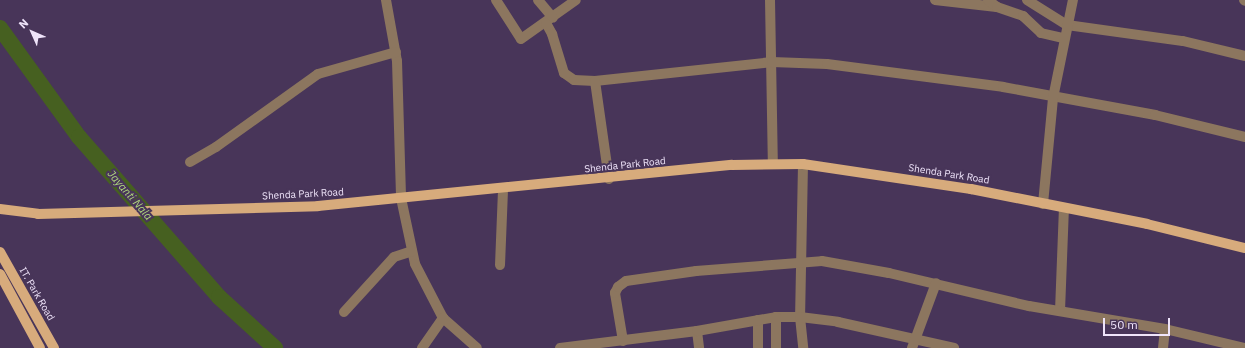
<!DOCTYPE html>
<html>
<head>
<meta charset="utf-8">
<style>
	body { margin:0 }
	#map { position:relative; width:1245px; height:348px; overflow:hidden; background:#483559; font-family:"IBM Plex Sans",sans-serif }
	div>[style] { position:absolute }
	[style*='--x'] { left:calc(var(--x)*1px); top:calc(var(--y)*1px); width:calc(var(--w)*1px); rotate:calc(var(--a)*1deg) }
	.river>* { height:16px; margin:-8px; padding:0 8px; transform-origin:8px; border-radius:8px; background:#466020 }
	.minor>* { height:10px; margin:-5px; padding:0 5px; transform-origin:5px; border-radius:5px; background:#8c765f }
	.major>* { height:10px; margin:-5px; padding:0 5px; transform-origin:5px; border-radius:5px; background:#d7ab7c }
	span { translate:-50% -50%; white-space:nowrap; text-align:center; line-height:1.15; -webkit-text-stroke:4px #483559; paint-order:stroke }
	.street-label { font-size:10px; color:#efe4fa }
	.water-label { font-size:11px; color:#b0d87d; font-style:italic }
	.north { position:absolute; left:12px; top:12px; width:40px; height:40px; -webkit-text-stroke:3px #483559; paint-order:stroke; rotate:315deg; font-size:11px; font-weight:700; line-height:16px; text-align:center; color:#efe4fa }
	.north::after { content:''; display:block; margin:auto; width:14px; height:18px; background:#efe4fa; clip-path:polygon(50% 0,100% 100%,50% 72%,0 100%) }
	.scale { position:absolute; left:1103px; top:318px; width:67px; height:18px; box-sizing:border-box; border:2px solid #efe4fa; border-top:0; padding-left:5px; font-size:12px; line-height:14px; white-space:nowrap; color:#efe4fa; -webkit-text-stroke:3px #483559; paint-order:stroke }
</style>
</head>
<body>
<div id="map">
	<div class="river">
		<i style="--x:0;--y:28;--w:135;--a:54.1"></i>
		<i style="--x:79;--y:137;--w:213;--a:48.8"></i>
		<i style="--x:219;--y:297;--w:76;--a:42.3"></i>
	</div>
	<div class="minor">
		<i style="--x:386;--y:0;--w:62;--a:79.8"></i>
		<i style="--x:397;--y:61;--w:137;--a:88.3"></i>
		<i style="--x:401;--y:198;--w:67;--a:78"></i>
		<i style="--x:415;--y:264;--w:61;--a:62.6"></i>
		<i style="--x:443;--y:318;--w:45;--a:41.4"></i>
		<i style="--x:496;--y:0;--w:46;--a:57.3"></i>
		<i style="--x:521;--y:39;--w:67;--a:-35.3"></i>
		<i style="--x:538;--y:0;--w:23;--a:50"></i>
		<i style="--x:770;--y:0;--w:164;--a:89"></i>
		<i style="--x:935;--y:0;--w:62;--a:6.4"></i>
		<i style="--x:988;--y:0;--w:11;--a:38"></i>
		<i style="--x:997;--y:7;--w:28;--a:19"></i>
		<i style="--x:1023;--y:16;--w:25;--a:43"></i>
		<i style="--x:1041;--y:33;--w:23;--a:13"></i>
		<i style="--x:1027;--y:0;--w:47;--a:32"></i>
		<i style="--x:1067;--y:25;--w:117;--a:7.9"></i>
		<i style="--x:1183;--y:41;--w:64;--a:13.6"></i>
		<i style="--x:1244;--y:0;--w:1;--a:45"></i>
		<i style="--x:546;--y:23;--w:13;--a:61"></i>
		<i style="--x:552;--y:34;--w:41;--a:72.9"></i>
		<i style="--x:564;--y:73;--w:12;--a:35"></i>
		<i style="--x:574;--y:80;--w:21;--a:3"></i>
		<i style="--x:595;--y:81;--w:178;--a:-6.1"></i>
		<i style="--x:772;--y:62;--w:55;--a:2.1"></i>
		<i style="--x:827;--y:64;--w:177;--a:7.4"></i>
		<i style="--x:1003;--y:87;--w:155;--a:10.4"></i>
		<i style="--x:1155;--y:115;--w:93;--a:13.7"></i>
		<i style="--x:595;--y:81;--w:99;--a:81.9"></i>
		<i style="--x:190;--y:162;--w:30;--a:-30"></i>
		<i style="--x:216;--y:147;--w:125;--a:-35.6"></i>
		<i style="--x:318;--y:74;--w:81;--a:-15.8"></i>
		<i style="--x:803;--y:164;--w:153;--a:91.1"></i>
		<i style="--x:800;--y:317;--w:31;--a:84"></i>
		<i style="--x:1043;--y:204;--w:106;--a:-84.6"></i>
		<i style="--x:1053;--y:98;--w:100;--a:-78.5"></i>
		<i style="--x:500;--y:265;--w:76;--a:-87.7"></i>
		<i style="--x:1060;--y:311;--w:103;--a:-87.8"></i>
		<i style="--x:344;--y:312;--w:74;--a:-47.7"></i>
		<i style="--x:394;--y:257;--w:19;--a:-18"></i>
		<i style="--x:758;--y:320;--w:28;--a:90"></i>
		<i style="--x:697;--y:331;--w:17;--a:83"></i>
		<i style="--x:623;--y:341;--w:49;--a:-99.5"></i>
		<i style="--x:615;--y:293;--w:7;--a:-63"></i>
		<i style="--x:618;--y:287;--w:10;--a:-37"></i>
		<i style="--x:626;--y:281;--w:71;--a:-8.1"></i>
		<i style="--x:696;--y:271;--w:126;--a:-4.5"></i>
		<i style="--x:822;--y:261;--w:68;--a:10.2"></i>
		<i style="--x:889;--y:273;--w:144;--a:13.3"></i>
		<i style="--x:1029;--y:306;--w:138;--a:9.6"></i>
		<i style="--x:1165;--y:329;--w:82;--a:13.4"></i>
		<i style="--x:422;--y:348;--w:37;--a:-55"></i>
		<i style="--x:560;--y:348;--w:138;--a:-7.1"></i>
		<i style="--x:697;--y:331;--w:80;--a:-10"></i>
		<i style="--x:776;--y:317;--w:24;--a:0"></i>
		<i style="--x:800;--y:317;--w:38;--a:7"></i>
		<i style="--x:838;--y:322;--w:119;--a:12.6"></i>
		<i style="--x:776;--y:348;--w:31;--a:-90"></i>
		<i style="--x:912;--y:348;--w:69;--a:-69.7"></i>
		<i style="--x:1163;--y:348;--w:19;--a:-84"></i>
	</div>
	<div class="major">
		<i style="--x:0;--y:209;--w:38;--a:7"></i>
		<i style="--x:38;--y:214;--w:280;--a:-1.6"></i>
		<i style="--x:318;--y:206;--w:416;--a:-5.7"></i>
		<i style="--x:732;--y:165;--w:71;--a:-0.8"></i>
		<i style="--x:803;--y:164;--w:170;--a:8.5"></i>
		<i style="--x:971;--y:189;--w:179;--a:11.2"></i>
		<i style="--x:1147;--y:224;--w:101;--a:13.8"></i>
		<i style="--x:0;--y:252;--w:110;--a:60.6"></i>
		<i style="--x:0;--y:274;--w:84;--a:61.6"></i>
	</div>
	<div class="street-label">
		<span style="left:625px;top:165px;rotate:-6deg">Shenda Park Road</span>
		<span style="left:949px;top:174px;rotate:9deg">Shenda Park Road</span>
		<span style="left:303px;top:194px;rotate:-3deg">Shenda Park Road</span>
		<span style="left:37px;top:294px;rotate:60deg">IT. Park Road</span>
	</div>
	<div class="water-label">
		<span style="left:130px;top:195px;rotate:49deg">Jayanti Nala</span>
	</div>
	<div class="north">N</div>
	<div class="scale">50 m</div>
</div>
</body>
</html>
